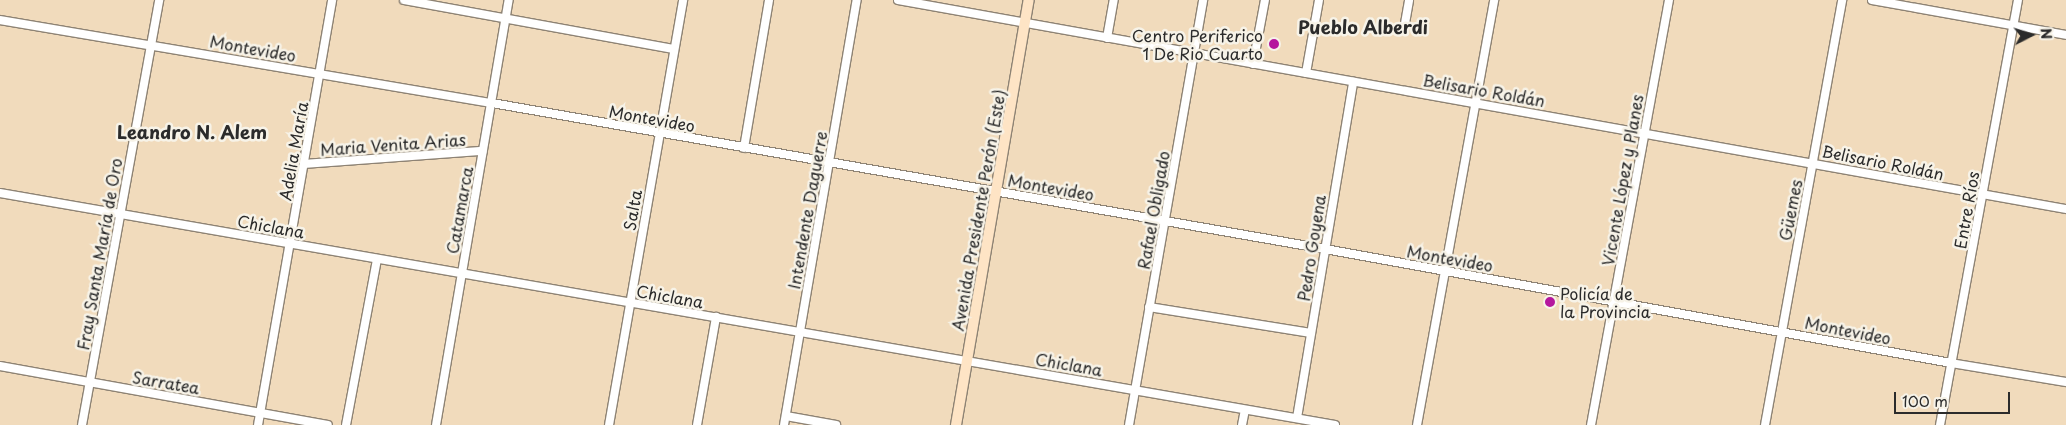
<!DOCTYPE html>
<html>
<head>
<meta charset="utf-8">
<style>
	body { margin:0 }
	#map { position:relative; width:2066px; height:425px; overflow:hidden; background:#f1dbbc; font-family:"Playpen Sans",sans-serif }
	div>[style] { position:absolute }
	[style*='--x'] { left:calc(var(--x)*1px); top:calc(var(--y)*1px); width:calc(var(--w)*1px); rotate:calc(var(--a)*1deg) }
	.roads { filter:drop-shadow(1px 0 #8e8374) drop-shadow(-1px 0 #8e8374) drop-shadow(0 1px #8e8374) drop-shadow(0 -1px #8e8374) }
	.street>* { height:8px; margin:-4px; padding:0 4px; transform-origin:4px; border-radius:4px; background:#fff }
	.secondary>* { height:10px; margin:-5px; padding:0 5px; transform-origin:5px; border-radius:5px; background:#fee4c5 }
	.dots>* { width:14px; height:14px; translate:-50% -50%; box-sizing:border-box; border:2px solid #f7f3e8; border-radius:50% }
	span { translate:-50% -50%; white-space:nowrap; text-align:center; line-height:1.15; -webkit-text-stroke:5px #f7f3e8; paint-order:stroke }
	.poi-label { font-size:16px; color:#2b2b2b }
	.right { translate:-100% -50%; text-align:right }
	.left { translate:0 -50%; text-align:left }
	.street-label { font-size:16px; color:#2b2b2b }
	.neighbourhood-label { font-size:18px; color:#2b2b2b; font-weight:700 }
	.north { position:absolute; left:2006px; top:10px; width:50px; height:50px; -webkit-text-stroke:4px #f7f3e8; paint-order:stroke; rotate:85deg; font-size:14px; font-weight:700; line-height:20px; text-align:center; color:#2b2b2b }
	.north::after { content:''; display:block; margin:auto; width:18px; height:22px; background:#2b2b2b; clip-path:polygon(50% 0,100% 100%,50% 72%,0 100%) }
	.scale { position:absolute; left:1894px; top:392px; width:116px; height:22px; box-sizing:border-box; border:2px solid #2b2b2b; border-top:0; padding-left:6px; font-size:15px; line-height:18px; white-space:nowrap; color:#2b2b2b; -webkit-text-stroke:4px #f7f3e8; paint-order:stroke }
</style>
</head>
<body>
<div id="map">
	<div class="roads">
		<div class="street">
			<i style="--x:404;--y:0;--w:274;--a:10.3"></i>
			<i style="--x:898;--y:0;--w:1187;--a:10.15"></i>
			<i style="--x:1872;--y:0;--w:197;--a:10.2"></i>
			<i style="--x:0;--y:20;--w:499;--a:9.6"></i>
			<i style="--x:492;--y:103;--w:846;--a:9.94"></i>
			<i style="--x:1325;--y:249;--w:636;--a:10.32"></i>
			<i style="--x:1951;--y:363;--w:117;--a:9.4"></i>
			<i style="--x:1404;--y:29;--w:29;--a:-80"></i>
			<i style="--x:1107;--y:38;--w:39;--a:-80"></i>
			<i style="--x:1253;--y:64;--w:65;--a:-79.4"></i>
			<i style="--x:1306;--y:73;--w:74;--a:-79.9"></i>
			<i style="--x:744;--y:148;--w:150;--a:-80.4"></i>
			<i style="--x:304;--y:164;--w:179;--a:-4.2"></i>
			<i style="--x:0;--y:193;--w:1355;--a:9.86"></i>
			<i style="--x:1149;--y:307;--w:164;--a:9.1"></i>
			<i style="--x:0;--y:366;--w:333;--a:10.2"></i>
			<i style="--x:786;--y:416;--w:51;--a:10.2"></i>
			<i style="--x:1297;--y:418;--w:341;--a:-80.5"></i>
			<i style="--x:82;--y:425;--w:432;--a:-79.7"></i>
			<i style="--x:258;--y:425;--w:431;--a:-80.1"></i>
			<i style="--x:346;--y:425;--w:169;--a:-79.4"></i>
			<i style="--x:436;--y:425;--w:431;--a:-80.3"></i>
			<i style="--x:609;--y:425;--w:431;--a:-80.1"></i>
			<i style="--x:697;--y:425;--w:110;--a:-80"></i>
			<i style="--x:784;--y:425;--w:431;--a:-80.3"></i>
			<i style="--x:1129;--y:425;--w:431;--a:-80.1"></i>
			<i style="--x:1242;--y:425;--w:15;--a:-79"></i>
			<i style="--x:1417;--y:425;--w:432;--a:-79.7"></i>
			<i style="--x:1591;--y:425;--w:432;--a:-79.6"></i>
			<i style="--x:1765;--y:425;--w:432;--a:-79.7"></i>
			<i style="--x:1940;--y:425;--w:432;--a:-79.6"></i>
		</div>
		<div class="secondary">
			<i style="--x:956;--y:425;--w:431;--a:-80.3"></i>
		</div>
	</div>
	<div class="dots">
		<i style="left:1274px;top:44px;background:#b5179e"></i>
		<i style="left:1550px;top:302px;background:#b5179e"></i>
	</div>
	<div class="poi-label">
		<span class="right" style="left:1263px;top:44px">Centro Periferico<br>1 De Rio Cuarto</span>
		<span class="left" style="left:1560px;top:302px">Policía de<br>la Provincia</span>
	</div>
	<div class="street-label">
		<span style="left:253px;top:48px;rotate:10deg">Montevideo</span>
		<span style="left:1484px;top:90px;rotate:10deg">Belisario Roldán</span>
		<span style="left:652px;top:118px;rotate:10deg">Montevideo</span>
		<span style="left:393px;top:144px;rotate:-4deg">Maria Venita Arias</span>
		<span style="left:293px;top:151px;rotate:-80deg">Adelia María</span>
		<span style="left:1883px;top:162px;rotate:11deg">Belisario Roldán</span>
		<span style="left:1622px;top:180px;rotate:-80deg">Vicente López y Planes</span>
		<span style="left:1051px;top:187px;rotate:10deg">Montevideo</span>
		<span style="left:459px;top:210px;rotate:-80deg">Catamarca</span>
		<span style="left:632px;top:210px;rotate:-80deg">Salta</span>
		<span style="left:807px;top:210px;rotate:-80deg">Intendente Daguerre</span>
		<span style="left:978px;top:210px;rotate:-80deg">Avenida Presidente Perón (Este)</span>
		<span style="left:1153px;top:210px;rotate:-80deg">Rafael Obligado</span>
		<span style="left:1790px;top:210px;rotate:-79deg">Güemes</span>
		<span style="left:1966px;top:210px;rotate:-80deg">Entre Ríos</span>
		<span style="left:271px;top:226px;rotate:10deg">Chiclana</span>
		<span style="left:1311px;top:248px;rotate:-81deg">Pedro Goyena</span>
		<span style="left:99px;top:254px;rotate:-80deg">Fray Santa María de Oro</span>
		<span style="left:1450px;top:258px;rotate:10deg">Montevideo</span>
		<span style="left:670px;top:296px;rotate:10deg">Chiclana</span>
		<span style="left:1848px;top:330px;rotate:11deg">Montevideo</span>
		<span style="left:1069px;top:364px;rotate:10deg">Chiclana</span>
		<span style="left:166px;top:382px;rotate:10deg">Sarratea</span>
	</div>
	<div class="neighbourhood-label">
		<span style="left:1363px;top:27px">Pueblo Alberdi</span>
		<span style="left:192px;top:132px">Leandro N. Alem</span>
	</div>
	<div class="north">N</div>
	<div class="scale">100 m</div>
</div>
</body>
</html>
